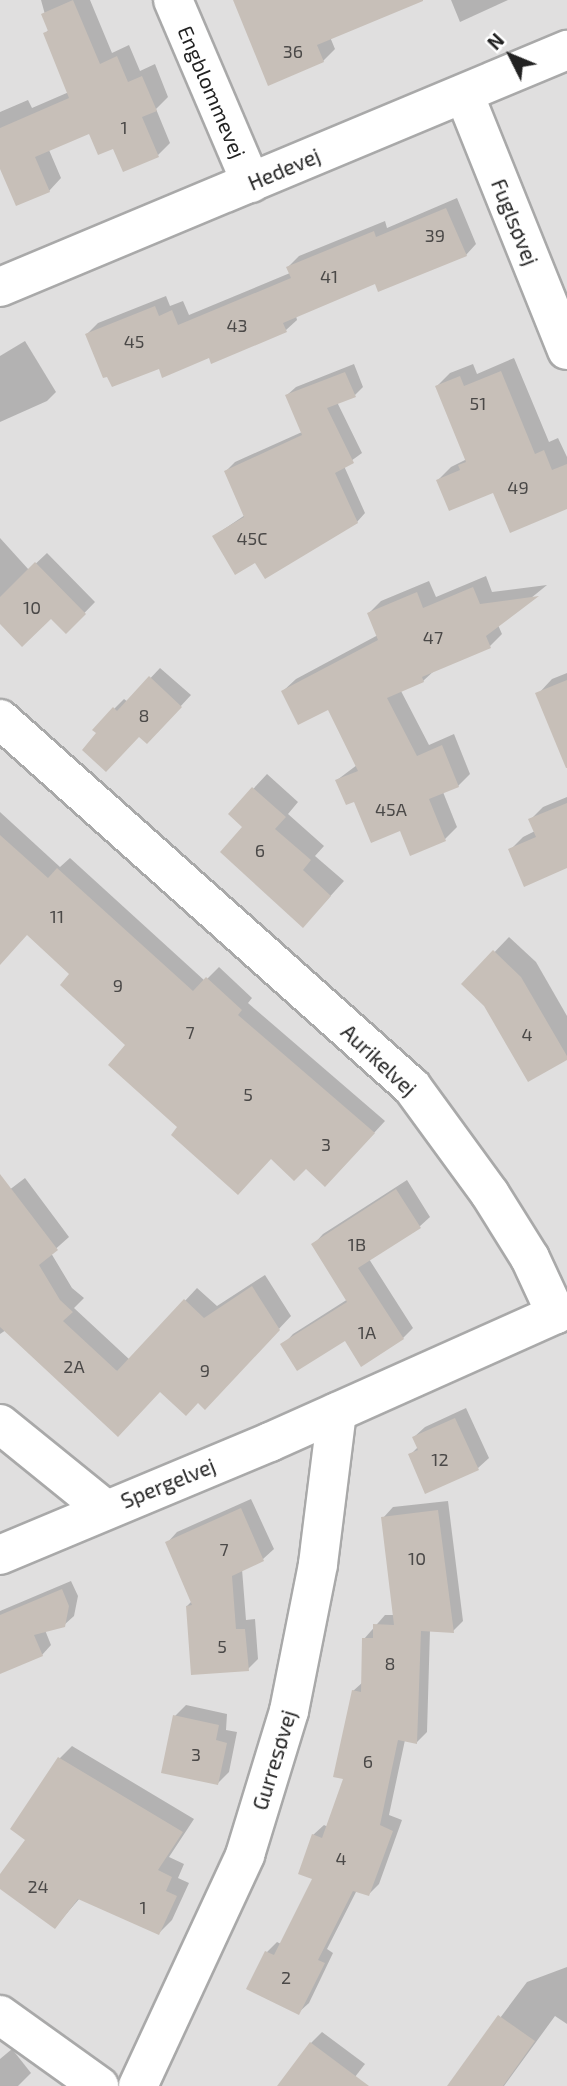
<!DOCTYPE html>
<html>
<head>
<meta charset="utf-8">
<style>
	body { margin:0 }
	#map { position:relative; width:567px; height:2086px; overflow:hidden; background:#f2efe9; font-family:"Exo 2",sans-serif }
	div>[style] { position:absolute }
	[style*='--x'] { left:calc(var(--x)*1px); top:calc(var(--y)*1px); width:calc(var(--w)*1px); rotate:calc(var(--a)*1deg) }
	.residential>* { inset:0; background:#e0dfdf; transform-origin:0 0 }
	.shadow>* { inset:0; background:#0003 }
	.building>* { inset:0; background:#c7bfb8 }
	.roads { filter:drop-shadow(2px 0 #a9a9a9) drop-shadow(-2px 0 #a9a9a9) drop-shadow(0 2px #a9a9a9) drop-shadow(0 -2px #a9a9a9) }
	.minor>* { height:38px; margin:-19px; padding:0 19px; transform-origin:19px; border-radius:19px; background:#fff }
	span { translate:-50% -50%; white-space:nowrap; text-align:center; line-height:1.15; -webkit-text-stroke:5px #fff; paint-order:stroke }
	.number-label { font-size:18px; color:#4b4948 }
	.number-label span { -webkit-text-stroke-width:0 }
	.street-label { font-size:21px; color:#222 }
	.north { position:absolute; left:476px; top:21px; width:70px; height:70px; -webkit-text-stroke:5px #fff; paint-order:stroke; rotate:313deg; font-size:19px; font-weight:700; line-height:28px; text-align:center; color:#222 }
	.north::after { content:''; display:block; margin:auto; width:24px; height:32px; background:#222; clip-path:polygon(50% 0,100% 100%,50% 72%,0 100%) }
</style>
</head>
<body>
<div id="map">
	<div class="residential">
		<i style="left:0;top:0;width:567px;height:2086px"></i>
	</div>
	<div class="shadow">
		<i style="clip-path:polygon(41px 0,90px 0,112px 53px,129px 45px,140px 71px,155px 64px,168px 97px,156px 109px,170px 143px,158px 155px,114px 147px,90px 132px,49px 150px,61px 178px,49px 191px,0 164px,0 112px,28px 100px,32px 108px,69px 92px,45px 34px,49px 29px)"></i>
		<i style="clip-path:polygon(234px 0,420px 0,330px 37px,335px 49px,323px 61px)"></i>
		<i style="clip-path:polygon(451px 0,508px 0,460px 22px)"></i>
		<i style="clip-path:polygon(457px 198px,476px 244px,466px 255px,376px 282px,296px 316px,297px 320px,286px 330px,212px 361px,210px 356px,160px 366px,87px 334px,98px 323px,166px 296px,170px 306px,183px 301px,189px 315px,290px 273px,288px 267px,299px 256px,385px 221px,387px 228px)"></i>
		<i style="clip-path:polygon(25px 341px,56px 392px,47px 401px,0 422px,0 356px)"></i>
		<i style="clip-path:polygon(514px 358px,549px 442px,558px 438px,567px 457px,567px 508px,438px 480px,451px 467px,467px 459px,437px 386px,450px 373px,473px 364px,477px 374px)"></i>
		<i style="clip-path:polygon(354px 364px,363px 387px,355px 395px,337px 402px,362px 453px,344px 466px,365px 513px,357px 522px,256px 561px,214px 536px,245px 515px,226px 471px,235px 462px,302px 432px,287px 395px,296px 387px)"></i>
		<i style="clip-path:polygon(0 538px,29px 570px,47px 553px,95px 602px,66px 632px,51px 617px,0 621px)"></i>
		<i style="clip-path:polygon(486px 576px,492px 592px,547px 585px,498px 625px,502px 634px,490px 646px,435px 670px,423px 681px,401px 691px,429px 745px,454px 734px,470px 774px,458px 786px,443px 792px,457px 827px,445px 839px,400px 828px,355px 800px,337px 780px,357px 765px,329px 707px,283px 691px,296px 679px,378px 635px,369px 613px,381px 601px,429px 581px,436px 597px)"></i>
		<i style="clip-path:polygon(160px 668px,191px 695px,157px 732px,139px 735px,98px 733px,94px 729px,124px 699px,128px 702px)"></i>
		<i style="clip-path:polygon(567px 673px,567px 742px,538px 694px,552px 679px)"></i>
		<i style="clip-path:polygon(267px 774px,298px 802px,288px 814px,324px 846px,315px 856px,344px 881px,316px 912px,245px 827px,230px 814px)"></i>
		<i style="clip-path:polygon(567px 797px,567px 867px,510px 850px,523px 837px,535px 831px,530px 820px,543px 807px)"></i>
		<i style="clip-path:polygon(0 812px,60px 867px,70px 858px,205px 981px,219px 967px,252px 998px,248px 1003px,385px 1121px,337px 1173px,271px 1157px,180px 1127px,128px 1045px,72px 974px,28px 933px,0 963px)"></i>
		<i style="clip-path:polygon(509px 937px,536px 962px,567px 1016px,567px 1058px,486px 1005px,464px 984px)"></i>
		<i style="clip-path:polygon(25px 1178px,69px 1237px,51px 1253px,72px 1288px,84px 1298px,74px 1308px,130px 1360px,197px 1288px,217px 1306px,265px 1275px,291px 1316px,217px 1395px,198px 1401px,6px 1330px,0 1334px,0 1197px)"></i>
		<i style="clip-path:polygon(407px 1180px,430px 1217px,419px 1227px,369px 1259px,413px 1328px,403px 1338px,345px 1339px,283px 1345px,293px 1334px,348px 1299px,313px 1245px,323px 1234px)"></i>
		<i style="clip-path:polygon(466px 1408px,489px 1458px,478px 1468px,410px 1455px,418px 1447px,414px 1437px,425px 1427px)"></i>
		<i style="clip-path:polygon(251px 1499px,274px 1549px,263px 1559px,242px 1569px,246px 1620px,255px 1619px,258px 1659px,248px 1669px,187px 1606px,192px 1601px,167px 1543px,177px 1532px)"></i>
		<i style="clip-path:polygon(448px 1501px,463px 1621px,453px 1631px,430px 1630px,427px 1732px,417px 1742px,405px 1740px,389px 1815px,402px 1820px,379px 1884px,369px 1894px,357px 1890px,327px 1949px,333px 1953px,309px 2003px,298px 2013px,248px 1988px,267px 1952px,277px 1942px,281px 1944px,314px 1878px,313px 1835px,324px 1825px,328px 1827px,345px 1777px,353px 1691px,363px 1682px,364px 1639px,385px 1615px,395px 1615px,383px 1518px,393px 1507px)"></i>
		<i style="clip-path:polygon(71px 1581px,78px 1596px,74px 1616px,64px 1625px,45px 1630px,51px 1645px,42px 1655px,0 1672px,0 1611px)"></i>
		<i style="clip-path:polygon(186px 1705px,227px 1714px,226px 1730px,237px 1732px,229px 1772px,218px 1783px,175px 1716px)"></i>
		<i style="clip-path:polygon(72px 1746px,194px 1819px,169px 1857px,184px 1864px,178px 1878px,189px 1883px,172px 1920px,159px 1933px,80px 1898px,55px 1927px,0 1887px,0 1877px,28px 1839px,59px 1759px)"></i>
		<i style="clip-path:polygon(567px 1967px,567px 2024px,555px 2016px,504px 2086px,466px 2086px,455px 2078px,527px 1982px)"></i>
		<i style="clip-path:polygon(322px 2032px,365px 2064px,348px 2086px,294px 2086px,311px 2043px)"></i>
		<i style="clip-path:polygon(12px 2049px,31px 2073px,18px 2086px,0 2086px,0 2059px)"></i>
	</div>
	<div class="building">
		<i style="clip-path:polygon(73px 0,100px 64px,117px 56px,128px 82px,142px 76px,157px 111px,142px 117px,159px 157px,123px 172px,113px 149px,98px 155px,89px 134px,35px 157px,50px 192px,16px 206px,0 169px,0 128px,69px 98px,43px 33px,48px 31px,41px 14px)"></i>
		<i style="clip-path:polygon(233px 0,423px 0,423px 1px,317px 45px,324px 62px,268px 86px)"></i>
		<i style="clip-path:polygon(446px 208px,467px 256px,378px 292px,375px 284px,283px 323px,287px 332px,211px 364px,209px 358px,162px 378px,159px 369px,112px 387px,107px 377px,103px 378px,85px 334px,155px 306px,159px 316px,172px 310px,178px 325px,291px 278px,286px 267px,374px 231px,376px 237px)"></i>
		<i style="clip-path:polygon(501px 371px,535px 454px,544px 450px,552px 470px,567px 464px,567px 509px,510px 533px,493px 493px,449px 511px,436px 480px,460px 470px,458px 465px,466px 462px,435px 386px,460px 376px,464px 386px)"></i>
		<i style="clip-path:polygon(345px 372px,356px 397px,327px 408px,354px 463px,335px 473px,358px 523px,265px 579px,255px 563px,235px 575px,212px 536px,244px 517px,224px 471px,302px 435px,285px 395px)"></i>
		<i style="clip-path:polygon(35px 562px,86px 614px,66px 634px,51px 619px,22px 647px,0 624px,0 597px)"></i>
		<i style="clip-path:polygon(473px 587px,480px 604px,539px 596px,486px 636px,491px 648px,422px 677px,424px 682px,387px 698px,417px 756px,442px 745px,459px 787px,429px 799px,446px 841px,410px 856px,400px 831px,371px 843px,354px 802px,346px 805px,335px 780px,358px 771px,328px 710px,298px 725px,281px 691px,378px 640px,367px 613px,417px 592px,423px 608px)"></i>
		<i style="clip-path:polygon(149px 676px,182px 707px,147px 744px,139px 737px,106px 772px,82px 750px,96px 733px,92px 730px,113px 707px,117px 711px)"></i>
		<i style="clip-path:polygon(567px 680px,567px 768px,566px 768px,535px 693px)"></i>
		<i style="clip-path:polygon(252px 787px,286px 817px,275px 829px,311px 860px,303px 870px,331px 896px,303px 928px,220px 852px,242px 827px,228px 814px)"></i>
		<i style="clip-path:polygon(567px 803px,567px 868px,524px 887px,508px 849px,536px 837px,528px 819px)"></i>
		<i style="clip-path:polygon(0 835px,48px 878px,57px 868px,193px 991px,206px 977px,242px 1010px,238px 1015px,375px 1133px,325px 1187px,306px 1169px,294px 1181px,271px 1159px,238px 1195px,171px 1135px,177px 1127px,108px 1065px,125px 1045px,60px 985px,69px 974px,27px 935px,0 965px)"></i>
		<i style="clip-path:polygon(493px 950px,521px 977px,567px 1056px,567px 1060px,528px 1082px,484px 1006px,461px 984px)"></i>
		<i style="clip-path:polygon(0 1174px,58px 1250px,39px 1265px,60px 1300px,73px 1312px,63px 1321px,117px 1371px,184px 1299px,204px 1318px,252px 1286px,280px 1330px,205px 1410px,198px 1403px,186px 1416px,160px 1392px,118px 1437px,0 1327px)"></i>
		<i style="clip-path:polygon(396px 1189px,421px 1228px,358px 1268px,404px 1339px,361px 1367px,345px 1341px,297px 1371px,280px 1344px,347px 1302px,311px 1244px)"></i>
		<i style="clip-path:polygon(455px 1418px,479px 1470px,425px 1494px,408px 1454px,418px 1450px,412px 1437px)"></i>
		<i style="clip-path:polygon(241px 1508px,264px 1561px,232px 1576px,236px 1629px,245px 1629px,249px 1671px,191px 1675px,186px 1606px,192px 1605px,165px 1542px)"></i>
		<i style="clip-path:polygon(438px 1510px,454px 1633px,421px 1631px,417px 1744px,398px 1740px,380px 1825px,393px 1831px,369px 1896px,353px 1891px,318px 1960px,325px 1963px,299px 2015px,246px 1989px,265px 1951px,274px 1955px,312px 1879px,298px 1874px,312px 1834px,322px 1838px,343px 1779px,333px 1777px,352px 1690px,361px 1692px,362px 1638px,373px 1638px,373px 1624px,394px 1625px,381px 1517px)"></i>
		<i style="clip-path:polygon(62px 1589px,69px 1606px,65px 1627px,34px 1635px,43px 1656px,0 1674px,0 1615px)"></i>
		<i style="clip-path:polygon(173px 1715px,219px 1725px,216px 1740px,227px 1743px,218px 1785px,161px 1773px)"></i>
		<i style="clip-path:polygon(58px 1757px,183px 1832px,158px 1870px,172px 1877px,166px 1891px,177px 1896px,159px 1935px,78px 1899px,55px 1929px,0 1889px,0 1874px,25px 1840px,10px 1829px)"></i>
		<i style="clip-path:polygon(498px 2015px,535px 2041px,503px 2086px,447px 2086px)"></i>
		<i style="clip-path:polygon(310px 2042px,369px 2086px,277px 2086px)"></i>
	</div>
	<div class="roads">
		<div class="minor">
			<i style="--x:173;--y:0;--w:199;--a:66.9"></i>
			<i style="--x:464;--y:94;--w:276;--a:68.1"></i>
			<i style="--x:0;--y:287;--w:615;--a:-22.68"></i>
			<i style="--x:0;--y:719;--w:552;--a:41.77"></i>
			<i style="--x:412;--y:1087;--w:132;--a:53.9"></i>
			<i style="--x:490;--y:1194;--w:75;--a:58"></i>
			<i style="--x:530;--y:1258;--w:62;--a:65.1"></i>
			<i style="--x:556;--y:1314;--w:313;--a:155.9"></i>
			<i style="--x:270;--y:1442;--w:293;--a:157.3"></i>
			<i style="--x:0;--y:1424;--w:135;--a:39"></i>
			<i style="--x:0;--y:2015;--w:122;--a:35.6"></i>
			<i style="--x:138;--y:2086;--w:255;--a:-65.1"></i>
			<i style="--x:245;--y:1855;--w:151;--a:-73"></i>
			<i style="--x:289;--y:1711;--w:150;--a:-78.8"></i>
			<i style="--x:318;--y:1564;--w:153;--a:-82.9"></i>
		</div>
	</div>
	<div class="number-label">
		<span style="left:293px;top:51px">36</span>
		<span style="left:124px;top:127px">1</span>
		<span style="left:435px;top:235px">39</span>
		<span style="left:329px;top:276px">41</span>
		<span style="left:237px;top:325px">43</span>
		<span style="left:134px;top:341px">45</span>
		<span style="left:478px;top:403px">51</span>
		<span style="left:518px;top:487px">49</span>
		<span style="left:252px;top:538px">45C</span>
		<span style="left:32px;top:607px">10</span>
		<span style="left:433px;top:637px">47</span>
		<span style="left:144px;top:715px">8</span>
		<span style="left:391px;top:809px">45A</span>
		<span style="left:260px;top:850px">6</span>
		<span style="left:57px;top:916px">11</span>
		<span style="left:118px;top:985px">9</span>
		<span style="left:190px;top:1032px">7</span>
		<span style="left:527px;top:1034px">4</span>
		<span style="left:248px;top:1094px">5</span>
		<span style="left:326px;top:1144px">3</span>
		<span style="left:357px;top:1244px">1B</span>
		<span style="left:367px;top:1332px">1A</span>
		<span style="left:74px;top:1366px">2A</span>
		<span style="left:205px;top:1370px">9</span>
		<span style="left:440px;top:1459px">12</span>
		<span style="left:224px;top:1549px">7</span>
		<span style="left:417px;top:1558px">10</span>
		<span style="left:222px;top:1646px">5</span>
		<span style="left:390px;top:1663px">8</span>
		<span style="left:196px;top:1754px">3</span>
		<span style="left:368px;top:1761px">6</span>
		<span style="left:341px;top:1858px">4</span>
		<span style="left:38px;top:1886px">24</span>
		<span style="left:143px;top:1907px">1</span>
		<span style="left:286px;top:1977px">2</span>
	</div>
	<div class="street-label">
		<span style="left:212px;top:92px;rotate:67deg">Engblommevej</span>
		<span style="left:284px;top:169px;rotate:-23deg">Hedevej</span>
		<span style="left:515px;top:222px;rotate:68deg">Fuglsøvej</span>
		<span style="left:379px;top:1060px;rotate:43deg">Aurikelvej</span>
		<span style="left:168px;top:1483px;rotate:-22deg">Spergelvej</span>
		<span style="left:274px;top:1760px;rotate:-73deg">Gurresøvej</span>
	</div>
	<div class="north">N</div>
</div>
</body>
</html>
